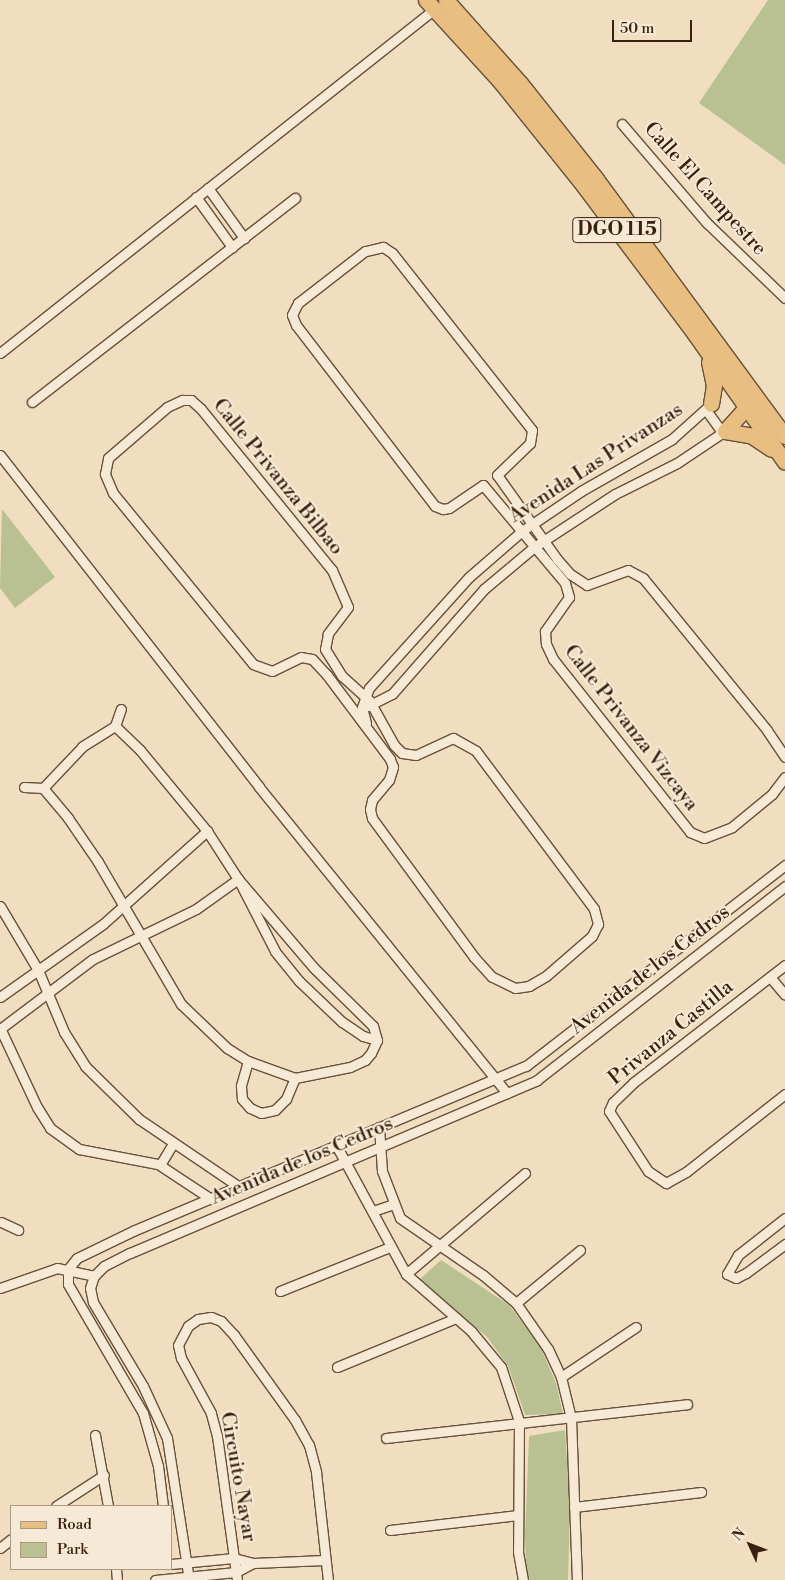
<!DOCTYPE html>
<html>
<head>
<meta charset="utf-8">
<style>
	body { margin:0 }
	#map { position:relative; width:785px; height:1580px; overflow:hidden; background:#f1dec0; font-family:"Libre Bodoni",serif }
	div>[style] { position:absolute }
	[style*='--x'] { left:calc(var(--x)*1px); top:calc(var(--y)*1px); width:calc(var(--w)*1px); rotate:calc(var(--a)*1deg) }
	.green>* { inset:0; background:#b9c193 }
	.roads { filter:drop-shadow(1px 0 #68503a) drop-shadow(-1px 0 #68503a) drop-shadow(0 1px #68503a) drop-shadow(0 -1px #68503a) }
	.minor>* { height:9px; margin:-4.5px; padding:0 4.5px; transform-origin:4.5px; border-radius:4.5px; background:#f6ead6 }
	.primary>* { height:15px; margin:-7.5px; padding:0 7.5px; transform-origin:7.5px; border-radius:7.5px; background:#e8bf80 }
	span { translate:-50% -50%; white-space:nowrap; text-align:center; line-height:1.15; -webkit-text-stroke:4px #f6ead6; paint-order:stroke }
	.shield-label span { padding:1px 4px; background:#f6ead6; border:1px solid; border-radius:4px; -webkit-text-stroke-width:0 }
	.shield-label { font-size:19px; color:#3a200e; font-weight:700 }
	.street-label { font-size:20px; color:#3a200e }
	.legend { position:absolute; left:10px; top:1505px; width:162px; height:65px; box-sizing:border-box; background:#f6ead6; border:1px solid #ab9986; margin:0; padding:6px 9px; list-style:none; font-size:15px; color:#3a200e }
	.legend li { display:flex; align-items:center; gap:10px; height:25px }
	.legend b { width:25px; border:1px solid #ab9986 }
	.north { position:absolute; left:725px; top:1520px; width:50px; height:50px; -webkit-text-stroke:4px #f6ead6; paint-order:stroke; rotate:313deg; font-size:14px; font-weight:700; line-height:20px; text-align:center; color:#3a200e }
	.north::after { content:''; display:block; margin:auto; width:18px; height:22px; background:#3a200e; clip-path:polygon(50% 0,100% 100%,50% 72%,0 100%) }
	.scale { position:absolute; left:612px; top:20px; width:80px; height:22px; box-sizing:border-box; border:2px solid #3a200e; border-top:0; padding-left:6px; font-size:15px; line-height:18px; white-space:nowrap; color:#3a200e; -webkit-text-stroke:4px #f6ead6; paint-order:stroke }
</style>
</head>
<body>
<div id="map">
	<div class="green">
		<i style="clip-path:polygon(768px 0,785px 0,785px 165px,699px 103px)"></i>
		<i style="clip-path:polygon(2px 509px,55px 577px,15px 608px,0 588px)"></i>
		<i style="clip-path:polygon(441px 1260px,509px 1305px,540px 1346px,556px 1383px,563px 1414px,525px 1415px,508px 1366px,487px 1337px,419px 1280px)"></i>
		<i style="clip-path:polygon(565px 1430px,570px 1507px,568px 1580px,530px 1580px,526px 1569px,525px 1536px,529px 1436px)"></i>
	</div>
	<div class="roads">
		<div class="minor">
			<i style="--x:622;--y:124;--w:130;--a:49.4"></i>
			<i style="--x:707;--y:223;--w:108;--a:43.9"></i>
			<i style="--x:208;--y:188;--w:62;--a:54.2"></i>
			<i style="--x:196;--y:197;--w:62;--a:54.2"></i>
			<i style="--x:0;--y:353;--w:557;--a:-38.37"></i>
			<i style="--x:182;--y:400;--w:9;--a:0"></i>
			<i style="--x:191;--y:400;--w:13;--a:42"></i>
			<i style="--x:201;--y:409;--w:208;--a:50.9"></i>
			<i style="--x:332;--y:570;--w:40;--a:66.6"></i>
			<i style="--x:348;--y:607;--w:34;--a:127"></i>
			<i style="--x:328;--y:634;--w:15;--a:101"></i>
			<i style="--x:325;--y:649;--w:32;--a:58"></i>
			<i style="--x:342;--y:676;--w:36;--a:42"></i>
			<i style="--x:369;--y:700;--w:51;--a:60.9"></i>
			<i style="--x:394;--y:745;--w:11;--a:45"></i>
			<i style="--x:402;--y:753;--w:14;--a:8"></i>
			<i style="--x:416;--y:755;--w:41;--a:-24.7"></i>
			<i style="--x:453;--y:738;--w:26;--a:29"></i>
			<i style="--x:476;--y:751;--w:197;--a:53.2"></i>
			<i style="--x:594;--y:909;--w:16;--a:75"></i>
			<i style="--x:598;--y:924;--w:13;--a:117"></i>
			<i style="--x:592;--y:936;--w:61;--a:139"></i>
			<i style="--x:546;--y:976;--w:20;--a:150"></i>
			<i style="--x:529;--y:986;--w:14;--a:172"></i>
			<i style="--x:515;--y:988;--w:25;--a:-154"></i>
			<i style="--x:492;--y:977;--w:27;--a:-132"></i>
			<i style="--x:474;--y:957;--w:172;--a:-126.3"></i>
			<i style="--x:372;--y:818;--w:9;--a:-103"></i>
			<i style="--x:370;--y:809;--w:9;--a:-77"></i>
			<i style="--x:372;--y:800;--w:26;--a:-50"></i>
			<i style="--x:389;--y:780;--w:14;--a:-73"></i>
			<i style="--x:393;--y:767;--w:9;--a:-111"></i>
			<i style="--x:390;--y:759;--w:105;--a:-126.9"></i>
			<i style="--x:327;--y:675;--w:22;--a:-133"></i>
			<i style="--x:312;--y:659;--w:11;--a:-170"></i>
			<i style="--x:301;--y:657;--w:32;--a:154"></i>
			<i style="--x:272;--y:671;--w:20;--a:-160"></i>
			<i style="--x:253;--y:664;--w:221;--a:-129.3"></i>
			<i style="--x:113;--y:493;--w:21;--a:-113"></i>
			<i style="--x:105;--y:474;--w:16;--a:-79"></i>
			<i style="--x:108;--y:458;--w:78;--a:-40.8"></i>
			<i style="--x:167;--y:407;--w:17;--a:-25"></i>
			<i style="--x:32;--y:402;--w:333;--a:-37.8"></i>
			<i style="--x:706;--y:410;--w:27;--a:54"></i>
			<i style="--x:0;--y:455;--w:421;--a:52"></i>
			<i style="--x:259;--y:787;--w:394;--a:51"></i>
			<i style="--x:368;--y:706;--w:27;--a:-27"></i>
			<i style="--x:392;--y:694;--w:140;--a:-48.8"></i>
			<i style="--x:484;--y:589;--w:65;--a:-40"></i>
			<i style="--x:534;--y:547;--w:97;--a:-33.2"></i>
			<i style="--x:615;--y:494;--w:69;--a:-26.6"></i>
			<i style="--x:677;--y:463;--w:58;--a:-33.7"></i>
			<i style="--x:366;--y:723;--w:16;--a:-104"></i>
			<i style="--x:362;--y:707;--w:20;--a:-70"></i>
			<i style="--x:369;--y:688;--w:149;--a:-48"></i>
			<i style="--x:469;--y:577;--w:70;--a:-41"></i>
			<i style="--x:522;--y:531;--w:71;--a:-34.1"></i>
			<i style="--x:581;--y:491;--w:105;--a:-29.7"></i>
			<i style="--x:672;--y:439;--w:52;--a:-41.9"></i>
			<i style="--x:115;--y:726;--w:18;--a:-71"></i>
			<i style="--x:785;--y:757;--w:32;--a:-124"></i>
			<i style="--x:767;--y:730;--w:196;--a:-129.2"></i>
			<i style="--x:643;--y:578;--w:17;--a:-152"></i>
			<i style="--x:628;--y:570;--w:44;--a:159.9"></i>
			<i style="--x:587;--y:585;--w:20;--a:-147"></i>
			<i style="--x:570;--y:574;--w:20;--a:-131"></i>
			<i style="--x:557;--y:559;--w:103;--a:-125.5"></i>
			<i style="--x:497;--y:475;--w:46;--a:-44.1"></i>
			<i style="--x:530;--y:443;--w:13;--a:-81"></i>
			<i style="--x:532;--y:430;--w:226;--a:-128.3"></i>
			<i style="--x:392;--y:253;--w:11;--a:-146"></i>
			<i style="--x:383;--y:247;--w:18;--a:167"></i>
			<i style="--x:365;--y:251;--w:85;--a:142.2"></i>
			<i style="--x:298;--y:303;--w:13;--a:117"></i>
			<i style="--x:292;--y:315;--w:11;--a:68"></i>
			<i style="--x:296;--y:325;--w:228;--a:52.5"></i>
			<i style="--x:435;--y:506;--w:9;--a:21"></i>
			<i style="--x:443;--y:509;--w:6;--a:-9"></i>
			<i style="--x:449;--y:508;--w:41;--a:-34.1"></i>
			<i style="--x:483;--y:485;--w:128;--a:50.1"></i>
			<i style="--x:565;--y:583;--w:15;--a:74"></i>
			<i style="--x:569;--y:597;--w:42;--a:125.2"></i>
			<i style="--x:545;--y:631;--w:13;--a:86"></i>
			<i style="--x:546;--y:644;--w:17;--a:65"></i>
			<i style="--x:553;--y:659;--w:221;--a:51.6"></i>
			<i style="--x:690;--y:832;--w:15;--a:23"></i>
			<i style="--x:704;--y:838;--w:30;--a:-21"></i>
			<i style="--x:732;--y:827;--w:52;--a:-39.5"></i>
			<i style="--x:772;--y:794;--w:21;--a:-53"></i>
			<i style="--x:24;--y:787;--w:19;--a:3"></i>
			<i style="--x:43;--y:788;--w:39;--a:50"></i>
			<i style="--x:68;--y:818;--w:53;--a:55.7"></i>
			<i style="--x:98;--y:862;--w:164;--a:59.7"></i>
			<i style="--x:181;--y:1004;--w:64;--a:43.7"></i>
			<i style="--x:227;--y:1048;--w:25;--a:32"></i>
			<i style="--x:248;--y:1061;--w:50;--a:19.9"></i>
			<i style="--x:295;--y:1078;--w:56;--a:-11.3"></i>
			<i style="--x:350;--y:1067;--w:17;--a:-25"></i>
			<i style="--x:365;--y:1060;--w:9;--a:-49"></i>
			<i style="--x:371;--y:1053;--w:14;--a:-65"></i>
			<i style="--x:377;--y:1040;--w:15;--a:-164"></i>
			<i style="--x:363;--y:1036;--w:25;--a:-146"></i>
			<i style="--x:342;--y:1022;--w:59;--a:-136.4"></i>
			<i style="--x:299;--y:981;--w:38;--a:-129"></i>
			<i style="--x:275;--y:951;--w:81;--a:-117.2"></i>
			<i style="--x:238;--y:879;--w:57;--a:-122.9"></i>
			<i style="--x:207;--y:831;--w:105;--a:-129.6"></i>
			<i style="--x:140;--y:750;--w:35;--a:-136"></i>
			<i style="--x:115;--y:726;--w:39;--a:148"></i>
			<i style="--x:82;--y:747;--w:57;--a:133.6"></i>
			<i style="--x:0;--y:906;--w:74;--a:59.3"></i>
			<i style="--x:38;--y:970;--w:67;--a:67.2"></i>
			<i style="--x:64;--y:1032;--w:40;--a:58"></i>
			<i style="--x:85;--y:1066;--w:76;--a:44.5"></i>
			<i style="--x:139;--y:1119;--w:123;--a:34.1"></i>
			<i style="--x:785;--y:965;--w:192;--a:142.2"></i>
			<i style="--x:633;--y:1083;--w:28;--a:136"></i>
			<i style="--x:613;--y:1102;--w:10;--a:114"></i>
			<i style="--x:609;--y:1111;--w:72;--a:57"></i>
			<i style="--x:648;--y:1171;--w:22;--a:34"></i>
			<i style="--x:666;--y:1183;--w:23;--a:-29"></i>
			<i style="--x:686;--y:1172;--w:126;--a:-38.2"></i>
			<i style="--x:770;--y:977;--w:23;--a:50"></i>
			<i style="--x:0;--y:997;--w:126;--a:-35.3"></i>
			<i style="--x:103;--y:924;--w:140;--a:-41.8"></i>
			<i style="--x:0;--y:1028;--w:87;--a:64.9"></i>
			<i style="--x:37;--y:1107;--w:25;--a:58"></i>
			<i style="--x:50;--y:1128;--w:36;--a:36"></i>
			<i style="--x:79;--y:1149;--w:80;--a:10.8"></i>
			<i style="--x:158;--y:1164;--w:64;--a:33.4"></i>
			<i style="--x:0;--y:1029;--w:116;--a:-37"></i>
			<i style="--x:93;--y:959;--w:114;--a:-25.9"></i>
			<i style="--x:196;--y:909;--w:52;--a:-35.5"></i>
			<i style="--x:238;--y:879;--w:117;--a:49.5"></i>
			<i style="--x:314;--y:968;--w:83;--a:44.5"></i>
			<i style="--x:373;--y:1026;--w:15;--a:74"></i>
			<i style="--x:248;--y:1061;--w:26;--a:106"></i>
			<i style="--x:241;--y:1086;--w:13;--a:86"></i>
			<i style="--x:242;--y:1099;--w:12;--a:48"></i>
			<i style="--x:250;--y:1108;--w:12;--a:24"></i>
			<i style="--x:261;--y:1113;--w:14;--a:-12"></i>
			<i style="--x:275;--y:1110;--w:16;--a:-45"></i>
			<i style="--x:286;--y:1099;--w:23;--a:-67"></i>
			<i style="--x:379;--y:1127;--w:44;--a:86.1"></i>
			<i style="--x:382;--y:1171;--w:50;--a:69"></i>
			<i style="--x:400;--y:1218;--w:101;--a:34.5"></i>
			<i style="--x:483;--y:1275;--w:43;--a:40.3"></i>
			<i style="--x:516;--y:1303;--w:56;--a:55.2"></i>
			<i style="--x:548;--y:1349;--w:31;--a:65"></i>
			<i style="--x:561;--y:1377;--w:42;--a:76.3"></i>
			<i style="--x:571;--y:1418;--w:162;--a:87.9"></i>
			<i style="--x:336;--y:1145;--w:147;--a:61.5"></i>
			<i style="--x:406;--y:1274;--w:86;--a:41.2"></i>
			<i style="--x:471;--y:1331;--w:47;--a:50.2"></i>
			<i style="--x:501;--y:1367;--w:57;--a:71.6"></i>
			<i style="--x:519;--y:1421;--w:131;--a:90.4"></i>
			<i style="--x:518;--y:1552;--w:28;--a:80"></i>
			<i style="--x:160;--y:1165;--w:26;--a:-59"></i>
			<i style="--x:373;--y:1211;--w:21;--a:-19"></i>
			<i style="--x:785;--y:1218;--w:60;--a:141.8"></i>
			<i style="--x:738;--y:1255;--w:22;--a:120"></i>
			<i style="--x:727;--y:1274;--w:10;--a:24"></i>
			<i style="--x:736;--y:1278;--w:11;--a:-27"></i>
			<i style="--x:746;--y:1273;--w:49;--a:-36.6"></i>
			<i style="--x:1;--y:1222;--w:19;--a:25"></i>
			<i style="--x:406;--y:1274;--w:156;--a:-40.3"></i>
			<i style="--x:0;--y:1288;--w:60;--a:-19.3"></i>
			<i style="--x:57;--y:1268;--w:38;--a:12"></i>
			<i style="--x:280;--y:1291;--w:118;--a:-21.8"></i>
			<i style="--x:516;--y:1303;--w:83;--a:-39.6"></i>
			<i style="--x:337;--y:1367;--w:129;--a:-22.4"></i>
			<i style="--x:561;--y:1377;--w:90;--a:-33.7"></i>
			<i style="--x:95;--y:1435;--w:72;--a:79.6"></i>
			<i style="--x:386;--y:1438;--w:303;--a:-6.4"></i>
			<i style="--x:56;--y:1506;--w:57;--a:-32.9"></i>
			<i style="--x:163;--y:1506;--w:40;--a:-97.1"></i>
			<i style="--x:158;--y:1466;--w:55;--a:-105.8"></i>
			<i style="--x:143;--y:1413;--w:149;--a:-120.2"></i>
			<i style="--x:68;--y:1284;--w:15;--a:-90"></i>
			<i style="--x:68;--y:1269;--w:14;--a:-51"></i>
			<i style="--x:77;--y:1258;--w:64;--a:-25.8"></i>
			<i style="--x:135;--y:1230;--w:424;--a:-22.8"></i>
			<i style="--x:526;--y:1066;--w:328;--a:-37.8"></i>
			<i style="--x:574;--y:1507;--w:128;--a:-6.7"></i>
			<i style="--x:390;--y:1530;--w:129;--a:-6.7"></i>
			<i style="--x:0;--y:1548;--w:14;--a:-39"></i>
			<i style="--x:171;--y:1564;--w:63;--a:-5.4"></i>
			<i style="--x:234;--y:1558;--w:20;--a:15"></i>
			<i style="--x:253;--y:1563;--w:72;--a:-2.4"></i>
			<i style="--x:116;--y:1569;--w:11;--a:85"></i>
			<i style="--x:155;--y:1580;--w:81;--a:-5.6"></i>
			<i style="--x:236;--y:1572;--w:19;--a:-28"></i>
			<i style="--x:189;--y:1580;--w:144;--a:-98.8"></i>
			<i style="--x:167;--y:1438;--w:57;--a:-114.8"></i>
			<i style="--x:143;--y:1386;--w:98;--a:-120.8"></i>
			<i style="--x:93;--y:1302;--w:14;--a:-102"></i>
			<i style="--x:90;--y:1288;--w:13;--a:-72"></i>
			<i style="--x:94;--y:1276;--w:14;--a:-45"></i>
			<i style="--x:104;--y:1266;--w:29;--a:-27"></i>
			<i style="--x:130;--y:1253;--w:442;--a:-23"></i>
			<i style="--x:537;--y:1080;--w:315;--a:-38"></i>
			<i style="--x:237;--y:1580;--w:145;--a:-97.9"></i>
			<i style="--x:217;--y:1436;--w:24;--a:-105"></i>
			<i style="--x:211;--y:1413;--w:63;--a:-118.6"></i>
			<i style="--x:181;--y:1358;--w:13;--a:-103"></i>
			<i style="--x:178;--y:1345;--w:21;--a:-62"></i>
			<i style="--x:188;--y:1326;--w:12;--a:-35"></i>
			<i style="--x:198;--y:1319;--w:13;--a:-9"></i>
			<i style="--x:211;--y:1317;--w:11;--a:22"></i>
			<i style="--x:221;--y:1321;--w:19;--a:47"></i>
			<i style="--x:234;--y:1335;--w:105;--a:54.3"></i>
			<i style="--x:295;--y:1420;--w:29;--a:61"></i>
			<i style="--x:309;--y:1445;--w:28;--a:75"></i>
			<i style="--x:316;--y:1472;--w:109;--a:83.7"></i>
		</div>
		<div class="primary">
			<i style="--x:426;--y:0;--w:110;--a:47.6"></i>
			<i style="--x:500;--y:81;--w:134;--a:51.3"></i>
			<i style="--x:584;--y:186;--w:185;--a:53.1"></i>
			<i style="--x:695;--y:334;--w:156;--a:54.9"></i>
			<i style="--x:446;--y:0;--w:111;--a:48.3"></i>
			<i style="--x:520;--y:83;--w:122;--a:51.6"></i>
			<i style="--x:596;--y:179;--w:319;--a:53.7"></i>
			<i style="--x:709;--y:362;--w:24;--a:78"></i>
			<i style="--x:714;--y:385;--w:19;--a:99"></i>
			<i style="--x:725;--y:431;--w:27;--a:10"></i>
			<i style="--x:752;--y:436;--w:23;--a:34"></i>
			<i style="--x:725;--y:431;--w:31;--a:-48"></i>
			<i style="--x:746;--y:408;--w:10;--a:-79"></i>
		</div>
	</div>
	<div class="shield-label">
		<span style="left:617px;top:230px">DGO 115</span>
	</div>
	<div class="street-label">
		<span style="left:705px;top:189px;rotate:48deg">Calle El Campestre</span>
		<span style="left:596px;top:463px;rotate:-33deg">Avenida Las Privanzas</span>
		<span style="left:278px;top:477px;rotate:51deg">Calle Privanza Bilbao</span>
		<span style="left:631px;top:728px;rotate:52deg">Calle Privanza Vizcaya</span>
		<span style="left:650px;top:970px;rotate:-38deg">Avenida de los Cedros</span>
		<span style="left:671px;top:1033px;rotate:-39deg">Privanza Castilla</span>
		<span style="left:302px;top:1161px;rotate:-23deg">Avenida de los Cedros</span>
		<span style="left:238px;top:1477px;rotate:80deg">Circuito Nayar</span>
	</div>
	<ul class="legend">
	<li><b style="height:6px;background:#e8bf80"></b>Road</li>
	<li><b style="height:14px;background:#b9c193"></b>Park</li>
	</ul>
	<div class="north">N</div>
	<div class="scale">50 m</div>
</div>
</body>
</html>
